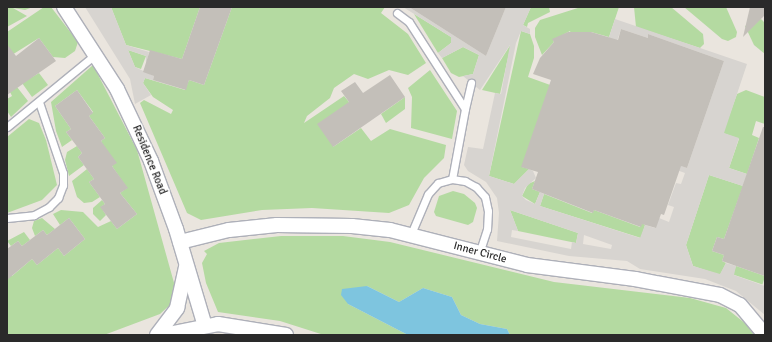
<!DOCTYPE html>
<html>
<head>
<meta charset="utf-8">
<style>
	body { margin:0 }
	#map { position:relative; width:772px; height:342px; overflow:hidden; background:#eae5de; font-family:Signika,sans-serif }
	div>[style] { position:absolute }
	[style*='--x'] { left:calc(var(--x)*1px); top:calc(var(--y)*1px); width:calc(var(--w)*1px); rotate:calc(var(--a)*1deg) }
	.green>* { inset:0; background:#b4daa1; transform-origin:0 0 }
	.plaza>* { inset:0; background:#d7d4d0 }
	.water>* { inset:0; background:#7ec5df }
	.building>* { inset:0; background:#c3bfb9 }
	.roads { filter:drop-shadow(1px 0 #aeb0b9) drop-shadow(-1px 0 #aeb0b9) drop-shadow(0 1px #aeb0b9) drop-shadow(0 -1px #aeb0b9) }
	.service>* { height:7px; margin:-3.5px; padding:0 3.5px; transform-origin:3.5px; border-radius:3.5px; background:#fff }
	.minor>* { height:14px; margin:-7px; padding:0 7px; transform-origin:7px; border-radius:7px; background:#fff }
	span { translate:-50% -50%; white-space:nowrap; text-align:center; line-height:1.15; -webkit-text-stroke:3px #fff; paint-order:stroke }
	.street-label { font-size:11px; color:#2a2a2a }
	.frame { position:absolute; inset:0; border:8px solid #2a2a2a; pointer-events:none }
</style>
</head>
<body>
<div id="map">
	<div class="green">
		<i style="clip-path:polygon(7px 7px,33px 7px,25px 10px,13px 8px,27px 16px,7px 27px)"></i>
		<i style="clip-path:polygon(44px 7px,51px 7px,78px 42px,75px 51px,65px 58px,53px 57px,39px 38px,7px 58px,7px 32px)"></i>
		<i style="clip-path:polygon(111px 7px,200px 7px,182px 59px,126px 45px)"></i>
		<i style="clip-path:polygon(232px 7px,385px 7px,381px 13px,408px 34px,426px 63px,408px 75px,389px 70px,368px 79px,354px 74px,334px 88px,330px 98px,307px 116px,304px 123px,344px 96px,349px 102px,333px 147px,361px 128px,371px 141px,390px 129px,446px 145px,444px 158px,424px 178px,409px 205px,389px 213px,312px 208px,262px 210px,201px 220px,187px 213px,140px 103px,144px 100px,171px 114px,173px 110px,153px 97px,143px 83px,145px 78px,185px 90px,189px 80px,204px 85px)"></i>
		<i style="clip-path:polygon(531px 7px,549px 7px,550px 12px,528px 23px,527px 27px,523px 25px)"></i>
		<i style="clip-path:polygon(581px 7px,619px 7px,609px 37px,591px 32px,571px 34px,570px 31px,553px 40px,554px 42px,542px 55px,535px 37px,535px 28px,540px 20px)"></i>
		<i style="clip-path:polygon(634px 7px,671px 7px,703px 34px,704px 44px,700px 48px,636px 27px)"></i>
		<i style="clip-path:polygon(684px 7px,726px 7px,737px 32px,736px 37px,728px 41px,722px 39px)"></i>
		<i style="clip-path:polygon(414px 14px,451px 37px,451px 43px,438px 53px)"></i>
		<i style="clip-path:polygon(761px 19px,765px 23px,765px 54px,754px 45px,745px 26px)"></i>
		<i style="clip-path:polygon(521px 31px,530px 34px,534px 46px,534px 58px,528px 77px,553px 86px,522px 167px,529px 169px,514px 184px,489px 176px)"></i>
		<i style="clip-path:polygon(511px 44px,500px 94px,482px 90px)"></i>
		<i style="clip-path:polygon(463px 47px,479px 55px,473px 74px,459px 77px,451px 73px,442px 58px)"></i>
		<i style="clip-path:polygon(128px 50px,146px 56px,141px 69px,135px 67px)"></i>
		<i style="clip-path:polygon(93px 65px,137px 150px,176px 290px,173px 302px,160px 314px,104px 335px,7px 335px,7px 271px,12px 276px,32px 259px,37px 265px,58px 248px,64px 256px,85px 239px,69px 218px,60px 225px,53px 214px,61px 210px,83px 212px,98px 227px,111px 221px,117px 229px,137px 214px,120px 193px,127px 188px,112px 166px,101px 141px,105px 138px,89px 116px,93px 112px,77px 90px,55px 106px,71px 129px,66px 132px,72px 140px,62px 147px,56px 131px,51px 102px)"></i>
		<i style="clip-path:polygon(430px 70px,457px 111px,452px 139px,411px 128px,412px 97px,408px 88px)"></i>
		<i style="clip-path:polygon(39px 73px,48px 85px,32px 97px,22px 83px)"></i>
		<i style="clip-path:polygon(17px 87px,28px 101px,11px 117px,7px 111px,7px 99px,12px 96px,10px 92px)"></i>
		<i style="clip-path:polygon(746px 90px,765px 97px,765px 124px,756px 121px,752px 135px,759px 138px,747px 174px,729px 168px,739px 139px,723px 133px,737px 94px)"></i>
		<i style="clip-path:polygon(405px 97px,405px 109px,386px 123px,381px 114px)"></i>
		<i style="clip-path:polygon(29px 119px,39px 123px,46px 140px,57px 185px,42px 200px,7px 213px,7px 137px)"></i>
		<i style="clip-path:polygon(77px 146px,82px 153px,78px 157px,84px 165px,69px 176px,65px 160px,67px 152px)"></i>
		<i style="clip-path:polygon(87px 169px,94px 179px,89px 182px,100px 197px,92px 202px,84px 203px,77px 197px,72px 181px)"></i>
		<i style="clip-path:polygon(709px 175px,743px 186px,724px 239px,717px 237px,712px 251px,724px 255px,722px 261px,726px 263px,720px 275px,693px 266px,686px 245px)"></i>
		<i style="clip-path:polygon(535px 181px,532px 189px,540px 192px,535px 204px,522px 196px,528px 184px)"></i>
		<i style="clip-path:polygon(453px 191px,464px 194px,475px 203px,477px 208px,473px 222px,468px 225px,436px 216px,434px 212px,439px 196px)"></i>
		<i style="clip-path:polygon(544px 194px,592px 213px,594px 210px,640px 227px,642px 223px,645px 225px,641px 238px,540px 206px)"></i>
		<i style="clip-path:polygon(102px 200px,105px 204px,101px 207px,106px 215px,100px 221px,93px 214px,93px 208px)"></i>
		<i style="clip-path:polygon(510px 210px,578px 233px,576px 243px,518px 231px)"></i>
		<i style="clip-path:polygon(42px 218px,55px 229px,47px 235px,43px 230px,35px 236px,32px 228px,34px 221px)"></i>
		<i style="clip-path:polygon(24px 232px,30px 240px,22px 246px,18px 241px,11px 246px,7px 241px)"></i>
		<i style="clip-path:polygon(281px 236px,343px 236px,390px 242px,554px 282px,690px 298px,726px 308px,746px 324px,754px 335px,510px 335px,507px 329px,480px 324px,461px 315px,452px 297px,423px 288px,399px 302px,367px 286px,348px 304px,408px 335px,324px 335px,280px 321px,218px 312px,206px 283px,202px 263px,207px 254px,204px 251px,219px 243px)"></i>
		<i style="left:736px;top:266px;width:31px;height:9px;rotate:19deg"></i>
	</div>
	<div class="plaza">
		<i style="clip-path:polygon(85px 7px,111px 7px,126px 45px,149px 52px,146px 65px,146px 56px,128px 50px,135px 67px,154px 76px,153px 80px,186px 90px,145px 78px,143px 83px,151px 95px,135px 104px,130px 79px)"></i>
		<i style="clip-path:polygon(evenodd,403px 7px,409px 7px,486px 56px,506px 7px,531px 7px,523px 25px,530px 29px,530px 34px,521px 31px,516px 43px,489px 176px,514px 184px,529px 169px,533px 171px,536px 178px,525px 188px,522px 196px,526px 200px,535px 204px,540px 192px,544px 194px,540px 206px,640px 238px,645px 225px,655px 228px,659px 218px,669px 222px,674px 207px,668px 205px,676px 183px,681px 184px,685px 173px,674px 169px,676px 164px,687px 168px,724px 61px,648px 34px,648px 38px,621px 29px,615px 47px,604px 52px,615px 19px,747px 64px,724px 133px,739px 138px,729px 168px,747px 174px,743px 186px,709px 175px,686px 245px,693px 266px,720px 274px,726px 263px,736px 266px,734px 275px,765px 286px,765px 315px,736px 291px,705px 279px,640px 269px,627px 261px,569px 256px,497px 241px,499px 213px,497px 198px,486px 182px,468px 171px,464px 165px,468px 147px,483px 149px,495px 93px,501px 94px,510px 45px,480px 90px,463px 76px,473px 74px,479px 55px,463px 47px,442px 58px,438px 53px,451px 43px,451px 37px,403px 7px,510px 210px,578px 233px,576px 243px,572px 242px,571px 249px,511px 237px,512px 230px,518px 231px,510px 210px,403px 7px,584px 235px,612px 245px,611px 249px,583px 244px,584px 235px)"></i>
	</div>
	<div class="water">
		<i style="clip-path:polygon(367px 286px,399px 302px,423px 288px,452px 297px,461px 315px,480px 324px,507px 329px,510px 335px,408px 335px,348px 304px,341px 295px,342px 289px)"></i>
	</div>
	<div class="building">
		<i style="clip-path:polygon(200px 7px,232px 7px,204px 85px,189px 80px,186px 90px,153px 80px,154px 76px,143px 72px,150px 50px,182px 59px)"></i>
		<i style="clip-path:polygon(409px 7px,506px 7px,486px 56px)"></i>
		<i style="clip-path:polygon(750px 7px,765px 7px,765px 15px,743px 37px)"></i>
		<i style="clip-path:polygon(621px 29px,648px 38px,648px 34px,724px 61px,687px 168px,681px 166px,664px 215px,661px 214px,656px 228px,642px 224px,641px 227px,594px 210px,593px 213px,532px 189px,538px 172px,521px 167px,551px 80px,533px 74px,540px 58px,554px 42px,552px 39px,568px 32px,591px 32px,618px 40px)"></i>
		<i style="clip-path:polygon(39px 38px,56px 61px,7px 95px,7px 44px,16px 56px)"></i>
		<i style="clip-path:polygon(390px 75px,405px 97px,333px 147px,317px 124px,349px 102px,341px 91px,355px 82px,363px 93px)"></i>
		<i style="clip-path:polygon(77px 90px,93px 113px,89px 116px,105px 138px,101px 141px,117px 163px,112px 166px,128px 188px,120px 193px,137px 214px,117px 229px,100px 207px,105px 204px,89px 182px,94px 179px,78px 157px,82px 153px,66px 132px,71px 129px,55px 106px)"></i>
		<i style="clip-path:polygon(763px 127px,765px 127px,765px 276px,722px 261px,724px 255px,712px 251px,717px 237px,724px 239px)"></i>
		<i style="clip-path:polygon(69px 218px,85px 239px,64px 256px,58px 248px,37px 265px,32px 259px,7px 280px,7px 249px,18px 241px,22px 246px,43px 230px,47px 235px)"></i>
	</div>
	<div class="roads">
		<div class="service">
			<i style="--x:397;--y:13;--w:15;--a:37"></i>
			<i style="--x:409;--y:22;--w:103;--a:57.2"></i>
			<i style="--x:465;--y:109;--w:71;--a:100.5"></i>
			<i style="--x:465;--y:109;--w:27;--a:-77"></i>
			<i style="--x:7;--y:127;--w:115;--a:-39.4"></i>
			<i style="--x:7;--y:218;--w:27;--a:-6"></i>
			<i style="--x:34;--y:215;--w:17;--a:-28"></i>
			<i style="--x:49;--y:207;--w:13;--a:-45"></i>
			<i style="--x:58;--y:198;--w:14;--a:-69"></i>
			<i style="--x:63;--y:185;--w:12;--a:-90"></i>
			<i style="--x:63;--y:173;--w:75;--a:-108.7"></i>
			<i style="--x:411;--y:234;--w:43;--a:-67"></i>
			<i style="--x:428;--y:194;--w:15;--a:-48"></i>
			<i style="--x:438;--y:183;--w:15;--a:-16"></i>
			<i style="--x:452;--y:179;--w:13;--a:9"></i>
			<i style="--x:465;--y:181;--w:13;--a:29"></i>
			<i style="--x:476;--y:187;--w:13;--a:48"></i>
			<i style="--x:485;--y:197;--w:14;--a:78"></i>
			<i style="--x:488;--y:211;--w:18;--a:93"></i>
			<i style="--x:487;--y:229;--w:26;--a:108"></i>
		</div>
		<div class="minor">
			<i style="--x:64;--y:7;--w:98;--a:57.1"></i>
			<i style="--x:117;--y:89;--w:80;--a:64.7"></i>
			<i style="--x:151;--y:161;--w:72;--a:69.8"></i>
			<i style="--x:176;--y:229;--w:101;--a:73.4"></i>
			<i style="--x:180;--y:242;--w:50;--a:-13.8"></i>
			<i style="--x:229;--y:230;--w:48;--a:-5.9"></i>
			<i style="--x:277;--y:225;--w:75;--a:0.8"></i>
			<i style="--x:352;--y:226;--w:38;--a:6"></i>
			<i style="--x:390;--y:230;--w:141;--a:14.3"></i>
			<i style="--x:527;--y:265;--w:109;--a:7.4"></i>
			<i style="--x:635;--y:279;--w:86;--a:10.7"></i>
			<i style="--x:720;--y:295;--w:22;--a:27"></i>
			<i style="--x:740;--y:305;--w:39;--a:50"></i>
			<i style="--x:157;--y:335;--w:34;--a:-53"></i>
			<i style="--x:177;--y:308;--w:42;--a:-77.6"></i>
			<i style="--x:163;--y:335;--w:56;--a:-11.3"></i>
			<i style="--x:218;--y:324;--w:69;--a:9.2"></i>
		</div>
	</div>
	<div class="street-label">
		<span style="left:149px;top:160px;rotate:68deg">Residence Road</span>
		<span style="left:480px;top:253px;rotate:15deg">Inner Circle</span>
	</div>
	<div class="frame"></div>
</div>
</body>
</html>
